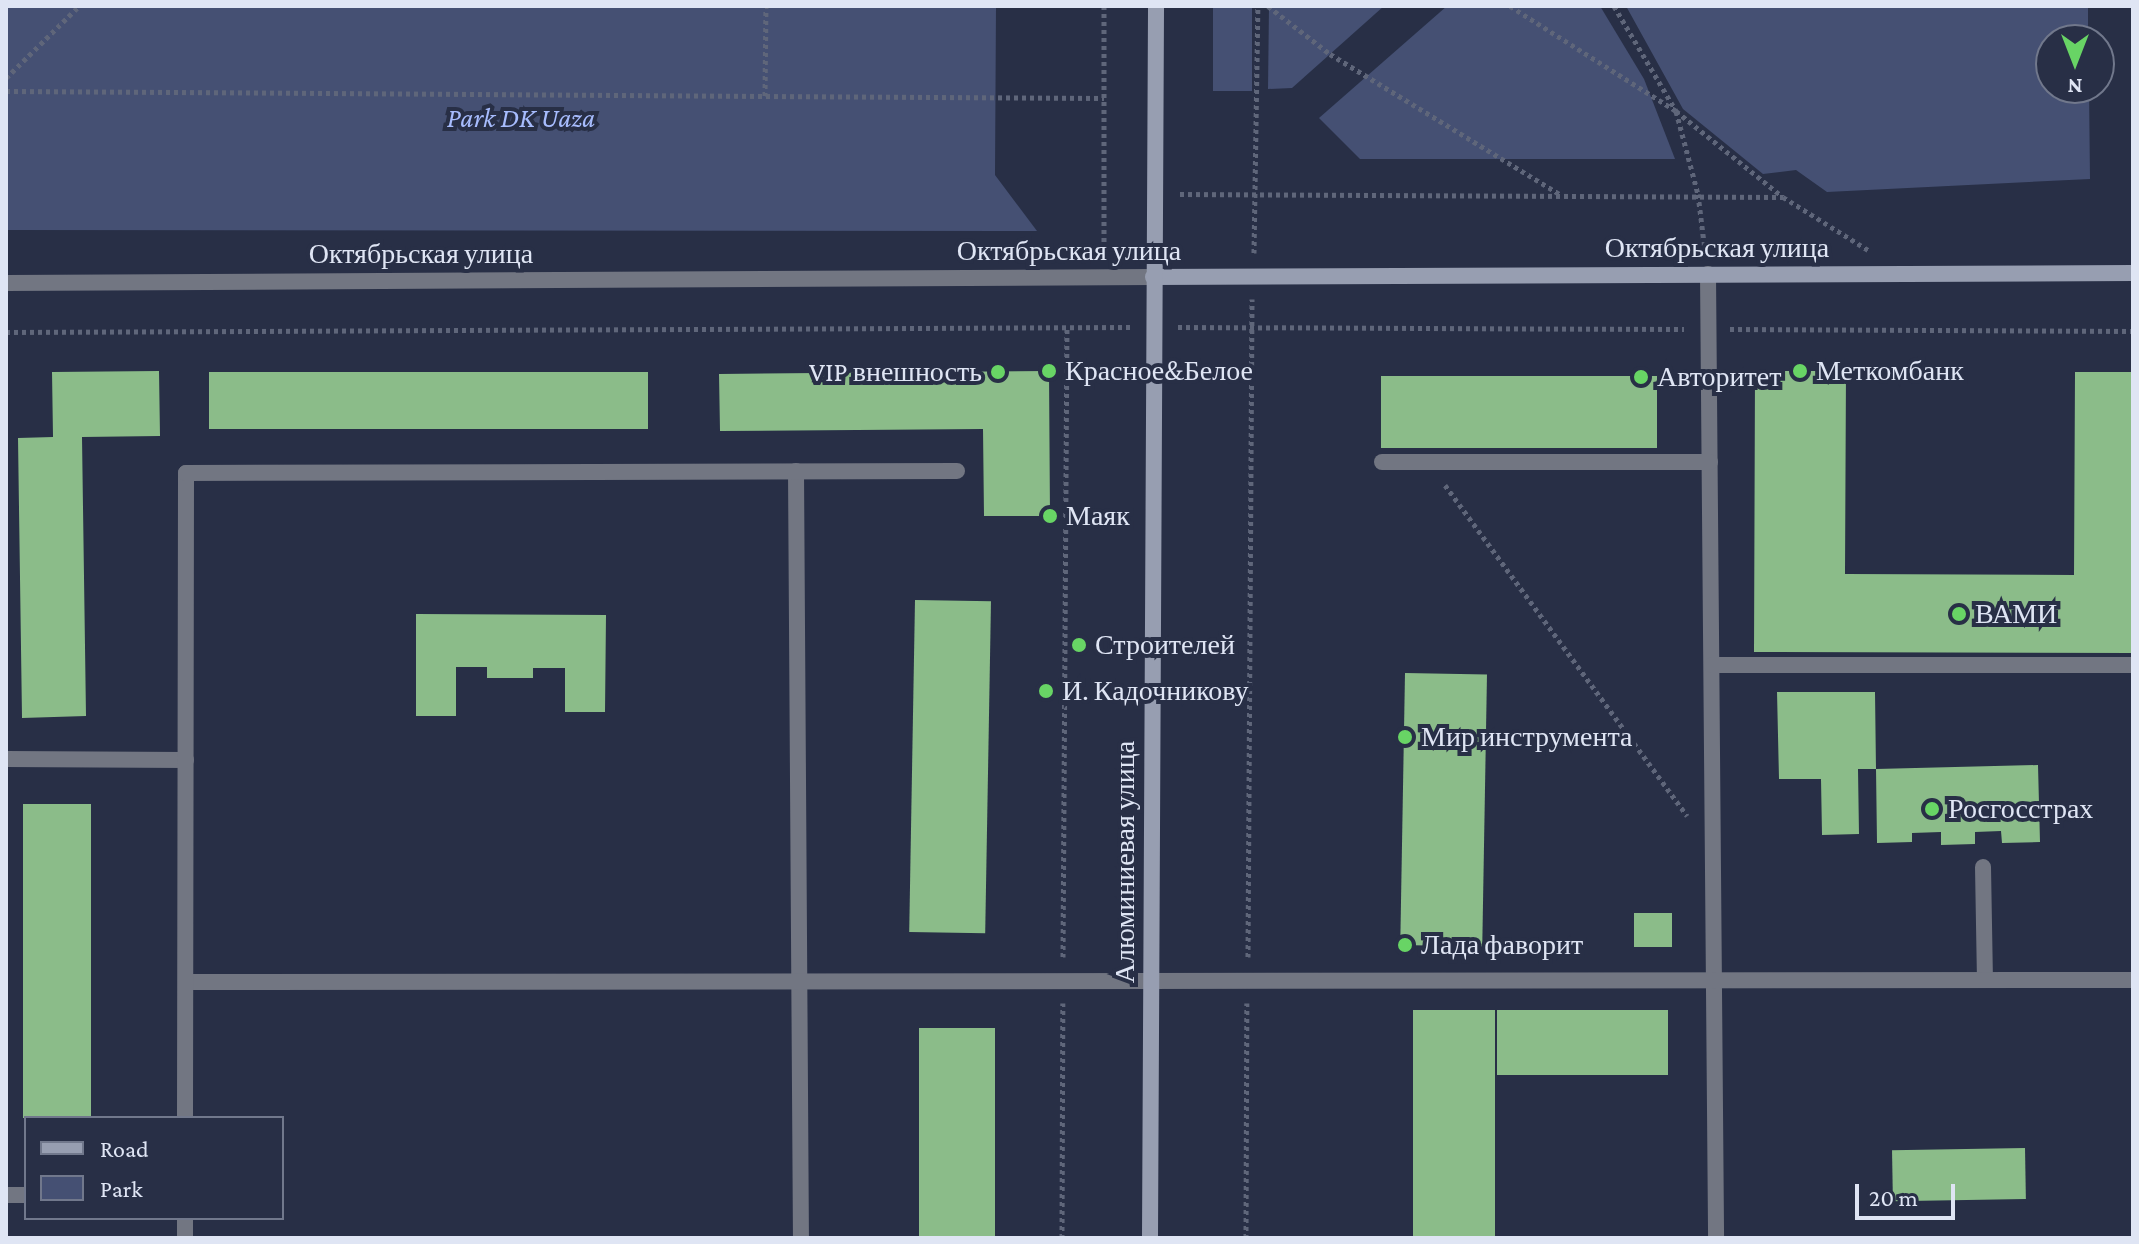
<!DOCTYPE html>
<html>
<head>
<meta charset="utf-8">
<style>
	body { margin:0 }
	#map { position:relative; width:2139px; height:1244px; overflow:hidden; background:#282f46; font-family:"Crimson Pro",serif }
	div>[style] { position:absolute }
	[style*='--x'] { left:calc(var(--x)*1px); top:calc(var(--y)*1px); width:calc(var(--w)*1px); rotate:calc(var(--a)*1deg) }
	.green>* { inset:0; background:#455073; transform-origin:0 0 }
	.building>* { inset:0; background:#8bbc89; transform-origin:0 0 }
	.path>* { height:5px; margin-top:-2.5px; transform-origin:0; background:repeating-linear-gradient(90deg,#5f667a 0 4px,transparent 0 8px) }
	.service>* { height:16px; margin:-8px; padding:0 8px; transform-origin:8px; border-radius:8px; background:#727682 }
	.tertiary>* { height:16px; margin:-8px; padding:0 8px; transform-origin:8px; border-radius:8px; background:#727682 }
	.secondary>* { height:16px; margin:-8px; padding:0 8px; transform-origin:8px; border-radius:8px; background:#979eb1 }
	.dots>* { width:22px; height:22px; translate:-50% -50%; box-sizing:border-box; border:4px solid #282f46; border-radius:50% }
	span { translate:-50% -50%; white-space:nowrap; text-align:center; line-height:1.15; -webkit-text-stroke:8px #282f46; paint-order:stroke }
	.park-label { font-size:28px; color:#a7bcfd; font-style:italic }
	.street-label { font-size:28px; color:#dfe5f4 }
	.poi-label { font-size:28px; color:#dfe5f4 }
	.left { translate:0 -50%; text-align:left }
	.right { translate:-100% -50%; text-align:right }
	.frame { position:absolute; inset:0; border:8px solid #dfe5f4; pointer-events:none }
	.legend { position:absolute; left:24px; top:1116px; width:260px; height:104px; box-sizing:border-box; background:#282f46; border:2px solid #71788c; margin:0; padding:10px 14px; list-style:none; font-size:24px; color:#dfe5f4 }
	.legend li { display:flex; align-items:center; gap:16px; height:40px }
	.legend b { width:40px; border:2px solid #71788c }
	.north { position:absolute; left:2035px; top:24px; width:80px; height:80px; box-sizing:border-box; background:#282f46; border:2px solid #71788c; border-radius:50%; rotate:180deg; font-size:22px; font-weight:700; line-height:32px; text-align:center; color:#dfe5f4 }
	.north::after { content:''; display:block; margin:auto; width:28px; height:36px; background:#68d465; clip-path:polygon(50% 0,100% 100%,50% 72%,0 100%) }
	.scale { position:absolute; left:1855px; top:1184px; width:100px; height:36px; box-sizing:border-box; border:4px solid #dfe5f4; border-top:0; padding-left:10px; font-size:24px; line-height:28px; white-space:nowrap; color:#dfe5f4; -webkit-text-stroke:6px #282f46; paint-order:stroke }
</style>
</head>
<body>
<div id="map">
	<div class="green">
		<i style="clip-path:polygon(6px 6px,996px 6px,995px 175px,1037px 231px,6px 230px)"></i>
		<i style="left:1213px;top:6px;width:39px;height:85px"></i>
		<i style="clip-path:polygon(1269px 6px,1384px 6px,1292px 88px,1268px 89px)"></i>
		<i style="clip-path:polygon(1447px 6px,1600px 6px,1644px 79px,1675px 159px,1360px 159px,1319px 118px)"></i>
		<i style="clip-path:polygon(1626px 6px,2088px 6px,2088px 40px,2051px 40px,2051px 88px,2089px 88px,2090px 179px,1827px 192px,1796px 170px,1763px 174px,1683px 109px)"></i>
	</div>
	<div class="building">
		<i style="clip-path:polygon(159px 371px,160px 436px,82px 437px,86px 716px,22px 718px,18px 438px,53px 437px,52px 372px)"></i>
		<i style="clip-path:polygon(1049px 371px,1050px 516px,984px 516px,983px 429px,720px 431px,719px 374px)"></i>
		<i style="clip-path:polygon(1755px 371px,1846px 371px,1845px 574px,2074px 575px,2075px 372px,2133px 372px,2133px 653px,1754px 652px)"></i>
		<i style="left:648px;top:372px;width:57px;height:439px;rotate:90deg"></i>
		<i style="left:1381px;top:376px;width:276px;height:72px"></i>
		<i style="left:915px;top:600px;width:76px;height:332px;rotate:1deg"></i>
		<i style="clip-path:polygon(416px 614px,606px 615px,605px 712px,565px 712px,565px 668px,533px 668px,533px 678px,487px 678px,487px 667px,456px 667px,456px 716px,416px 716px)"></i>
		<i style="left:1405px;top:673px;width:82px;height:272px;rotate:1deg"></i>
		<i style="clip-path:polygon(1777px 692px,1875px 692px,1876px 769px,1858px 769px,1859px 834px,1822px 835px,1821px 779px,1779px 779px)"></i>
		<i style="clip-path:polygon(2038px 765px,2040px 842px,2002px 843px,2001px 831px,1975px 832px,1975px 844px,1941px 845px,1941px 832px,1912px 833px,1912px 842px,1877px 843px,1876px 769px)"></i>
		<i style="left:23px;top:804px;width:68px;height:314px"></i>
		<i style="left:1634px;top:913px;width:38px;height:34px"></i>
		<i style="left:1413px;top:1010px;width:82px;height:228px"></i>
		<i style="left:1497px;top:1010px;width:171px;height:65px"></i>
		<i style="left:919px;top:1028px;width:76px;height:210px"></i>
		<i style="left:2025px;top:1148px;width:51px;height:133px;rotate:89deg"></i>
	</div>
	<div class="path">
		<i style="--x:1104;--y:6;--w:250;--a:90"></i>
		<i style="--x:1268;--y:6;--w:78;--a:37.7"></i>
		<i style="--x:1330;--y:54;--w:271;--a:31.4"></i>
		<i style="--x:1510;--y:6;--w:196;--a:32.3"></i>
		<i style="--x:1676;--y:111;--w:86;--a:75.2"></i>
		<i style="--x:1698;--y:194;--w:57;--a:83"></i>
		<i style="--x:1614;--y:6;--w:122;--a:59.4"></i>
		<i style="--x:1676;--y:111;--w:137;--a:38.8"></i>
		<i style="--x:1783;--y:197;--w:100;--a:31.9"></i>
		<i style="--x:6;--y:78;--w:103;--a:-44.6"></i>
		<i style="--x:6;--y:91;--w:1098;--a:0.37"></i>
		<i style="--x:765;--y:96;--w:90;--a:-89.4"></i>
		<i style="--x:1180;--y:194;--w:603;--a:0.29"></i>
		<i style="--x:1254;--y:253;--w:247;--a:-89.1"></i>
		<i style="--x:1178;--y:327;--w:506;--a:0.23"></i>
		<i style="--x:1730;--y:329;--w:403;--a:0.3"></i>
		<i style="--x:6;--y:332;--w:1126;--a:-0.25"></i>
		<i style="--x:1445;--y:485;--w:410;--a:53.8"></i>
		<i style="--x:1063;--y:957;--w:629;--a:-89.64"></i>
		<i style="--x:1248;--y:957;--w:658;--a:-89.65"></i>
		<i style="--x:1062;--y:1238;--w:235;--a:-89.8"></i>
		<i style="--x:1246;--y:1238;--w:235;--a:-89.8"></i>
	</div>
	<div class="service">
		<i style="--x:1708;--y:274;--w:964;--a:89.52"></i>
		<i style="--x:1382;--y:462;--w:328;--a:0"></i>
		<i style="--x:796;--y:471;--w:767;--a:89.63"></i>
		<i style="--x:1712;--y:665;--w:421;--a:0"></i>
		<i style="--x:6;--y:759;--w:180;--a:0.3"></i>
		<i style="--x:1983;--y:867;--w:113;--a:89"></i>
		<i style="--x:186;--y:982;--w:1947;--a:-0.06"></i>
		<i style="--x:185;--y:1118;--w:645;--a:-89.91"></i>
		<i style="--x:186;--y:473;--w:771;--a:-0.15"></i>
		<i style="--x:6;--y:1195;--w:20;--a:0"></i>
		<i style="--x:185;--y:1238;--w:20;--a:-90"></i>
	</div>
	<div class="tertiary">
		<i style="--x:6;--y:283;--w:1147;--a:-0.3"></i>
	</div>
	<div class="secondary">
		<i style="--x:1153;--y:277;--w:980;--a:-0.23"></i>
		<i style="--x:1150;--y:1238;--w:1232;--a:-89.72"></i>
	</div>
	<div class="dots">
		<i style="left:1049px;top:371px;background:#68d465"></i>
		<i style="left:1800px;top:371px;background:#68d465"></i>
		<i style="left:998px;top:372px;background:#68d465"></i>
		<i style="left:1641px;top:377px;background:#68d465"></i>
		<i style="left:1050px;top:516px;background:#68d465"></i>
		<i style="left:1959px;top:614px;background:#68d465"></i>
		<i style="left:1079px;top:645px;background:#68d465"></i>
		<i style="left:1046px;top:691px;background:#68d465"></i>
		<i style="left:1405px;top:737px;background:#68d465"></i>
		<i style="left:1932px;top:809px;background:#68d465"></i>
		<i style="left:1405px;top:945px;background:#68d465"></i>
	</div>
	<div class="park-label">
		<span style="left:521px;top:118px">Park DK Uaza</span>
	</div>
	<div class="street-label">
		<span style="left:1717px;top:248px">Октябрьская улица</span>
		<span style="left:1069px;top:251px">Октябрьская улица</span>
		<span style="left:421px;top:254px">Октябрьская улица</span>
		<span style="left:1125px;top:862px;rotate:-90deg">Алюминиевая улица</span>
	</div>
	<div class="poi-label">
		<span class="left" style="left:1065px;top:371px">Красное&amp;Белое</span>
		<span class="left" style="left:1816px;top:371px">Меткомбанк</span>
		<span class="right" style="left:982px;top:372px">VIP внешность</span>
		<span class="left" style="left:1657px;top:377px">Авторитет</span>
		<span class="left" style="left:1066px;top:516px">Маяк</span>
		<span class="left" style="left:1975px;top:614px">ВАМИ</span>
		<span class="left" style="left:1095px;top:645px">Строителей</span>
		<span class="left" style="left:1062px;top:691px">И. Кадочникову</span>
		<span class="left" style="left:1421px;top:737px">Мир инструмента</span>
		<span class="left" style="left:1948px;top:809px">Росгосстрах</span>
		<span class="left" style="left:1421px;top:945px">Лада фаворит</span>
	</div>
	<div class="frame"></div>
	<ul class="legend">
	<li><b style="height:10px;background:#979eb1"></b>Road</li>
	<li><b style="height:22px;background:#455073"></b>Park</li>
	</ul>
	<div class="north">N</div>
	<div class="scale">20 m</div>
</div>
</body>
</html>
